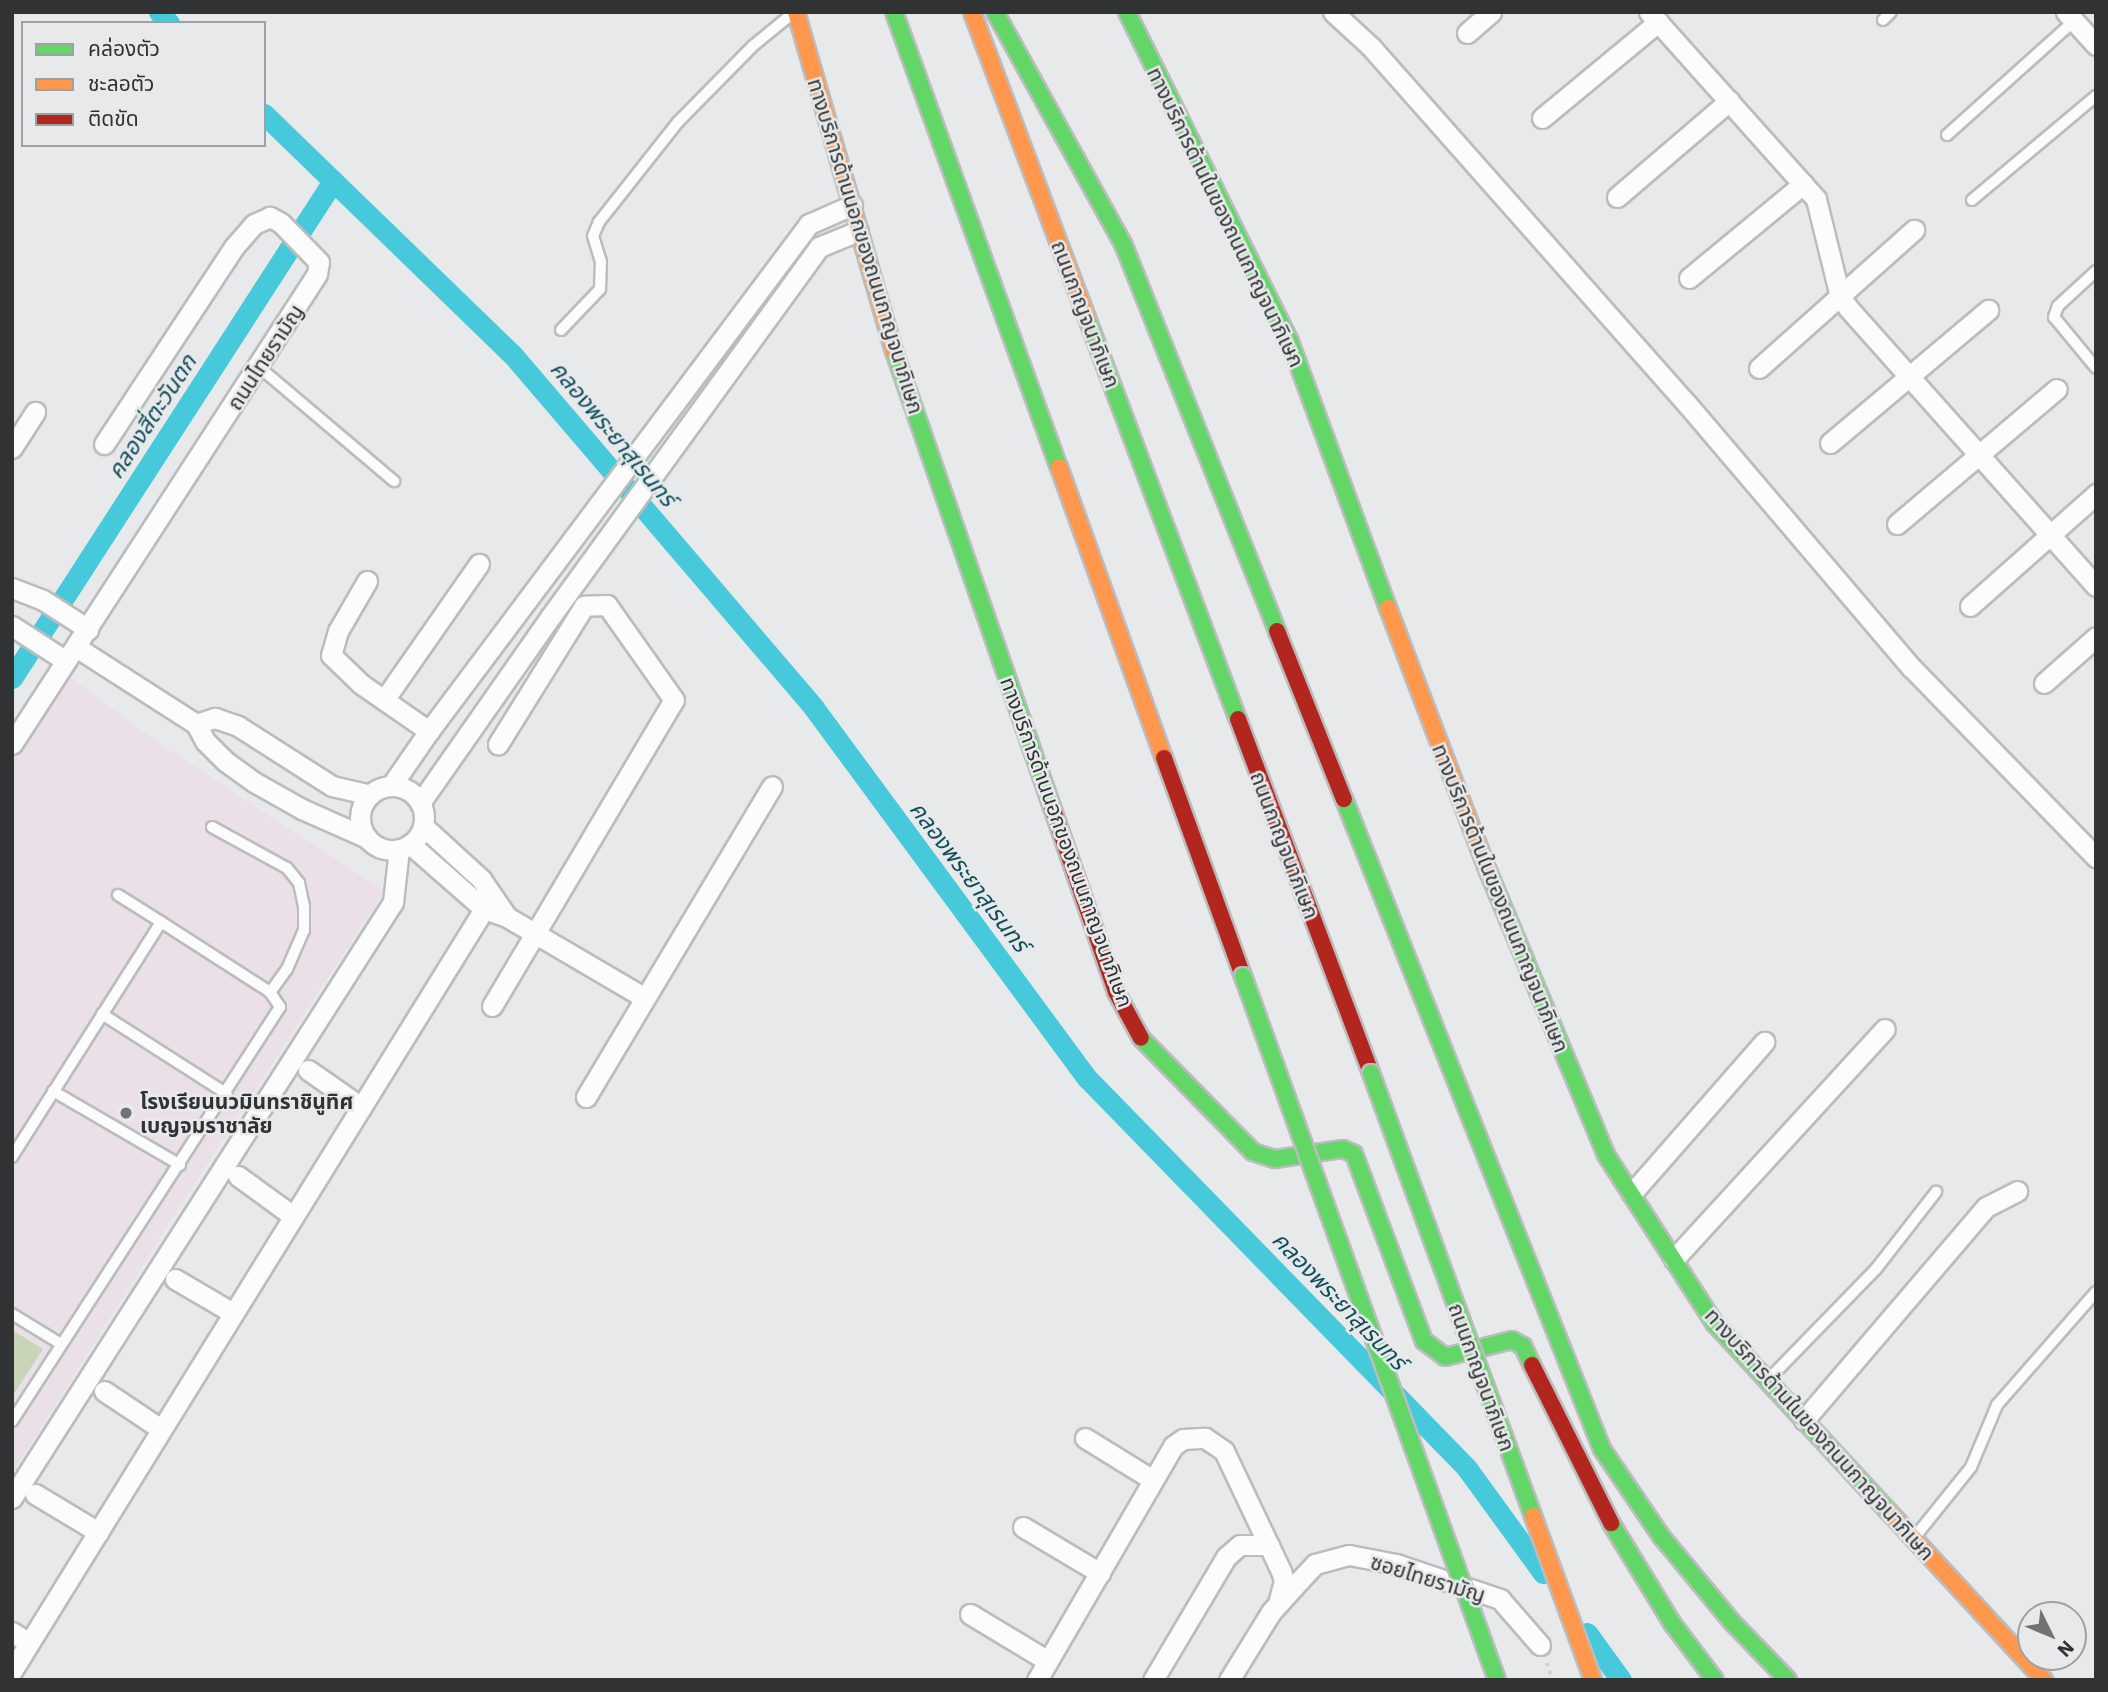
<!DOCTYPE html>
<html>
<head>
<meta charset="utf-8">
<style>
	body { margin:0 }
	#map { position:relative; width:2108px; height:1692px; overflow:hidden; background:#e8e9ea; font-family:"IBM Plex Sans","Noto Sans Thai",sans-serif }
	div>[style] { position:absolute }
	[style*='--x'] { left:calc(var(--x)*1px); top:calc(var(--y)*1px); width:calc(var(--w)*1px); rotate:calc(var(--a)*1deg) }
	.education>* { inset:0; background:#ebe0e8 }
	.green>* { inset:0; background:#c8d5b8 }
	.canal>* { height:21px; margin:-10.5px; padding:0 10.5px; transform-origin:10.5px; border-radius:10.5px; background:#46c9da }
	.path>* { height:3.5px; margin-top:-1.75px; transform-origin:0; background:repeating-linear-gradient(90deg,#d2d2d2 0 3.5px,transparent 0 8.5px) }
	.roads { filter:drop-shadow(2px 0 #bbbcbd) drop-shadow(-2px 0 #bbbcbd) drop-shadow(0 2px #bbbcbd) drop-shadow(0 -2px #bbbcbd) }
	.lane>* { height:10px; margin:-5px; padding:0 5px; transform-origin:5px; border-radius:5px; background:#fcfcfc }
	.street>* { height:19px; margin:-9.5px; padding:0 9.5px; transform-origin:9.5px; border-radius:9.5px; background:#fcfcfc }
	.street>.ring { margin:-9.5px; padding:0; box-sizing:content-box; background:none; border:19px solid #fcfcfc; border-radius:50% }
	.fast>* { height:16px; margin:-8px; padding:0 8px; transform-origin:8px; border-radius:8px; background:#63d668 }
	.slow>* { height:16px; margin:-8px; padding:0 8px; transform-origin:8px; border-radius:8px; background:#ff974d }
	.jam>* { height:16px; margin:-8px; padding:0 8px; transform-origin:8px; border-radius:8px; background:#b3261e }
	.bridges { filter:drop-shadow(2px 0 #bbbcbd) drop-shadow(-2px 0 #bbbcbd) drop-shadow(0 2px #bbbcbd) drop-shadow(0 -2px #bbbcbd) }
	.fast-bridge>* { height:16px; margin:-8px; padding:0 8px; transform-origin:8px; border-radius:8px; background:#63d668 }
	.slow-bridge>* { height:16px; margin:-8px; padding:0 8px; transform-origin:8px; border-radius:8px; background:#ff974d }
	.dots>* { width:19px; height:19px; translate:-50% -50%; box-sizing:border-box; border:4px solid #e7e9eb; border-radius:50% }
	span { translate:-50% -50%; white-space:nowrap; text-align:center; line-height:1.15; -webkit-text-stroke:5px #e7e9eb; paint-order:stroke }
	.street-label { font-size:21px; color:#313233 }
	.poi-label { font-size:21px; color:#313233; font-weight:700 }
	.left { translate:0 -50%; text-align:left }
	.water-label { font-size:23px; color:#104f5a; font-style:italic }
	.frame { position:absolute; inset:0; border:14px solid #313233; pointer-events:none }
	.legend { position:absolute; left:21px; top:21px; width:245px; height:126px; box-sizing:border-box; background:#e7e9eb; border:2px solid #9ea0a1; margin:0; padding:9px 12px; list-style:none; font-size:21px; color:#313233 }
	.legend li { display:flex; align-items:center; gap:14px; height:35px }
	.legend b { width:35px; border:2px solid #9ea0a1 }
	.north { position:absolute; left:2017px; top:1601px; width:70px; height:70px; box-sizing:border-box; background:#e7e9eb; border:2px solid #9ea0a1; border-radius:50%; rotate:133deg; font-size:19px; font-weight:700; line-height:28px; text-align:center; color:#313233 }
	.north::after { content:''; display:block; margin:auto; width:24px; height:32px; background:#717273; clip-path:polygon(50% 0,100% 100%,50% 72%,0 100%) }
</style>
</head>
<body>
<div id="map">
	<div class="education">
		<i style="clip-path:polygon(70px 677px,156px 741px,384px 891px,178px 1209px,12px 1474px,12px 759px)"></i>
	</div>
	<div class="green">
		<i style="clip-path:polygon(12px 1330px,43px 1349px,12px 1397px)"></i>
	</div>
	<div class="canal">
		<i style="--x:159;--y:12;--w:15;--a:48"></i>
		<i style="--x:264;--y:114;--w:345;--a:44.1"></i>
		<i style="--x:512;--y:354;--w:465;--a:49.5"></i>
		<i style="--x:814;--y:708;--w:460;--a:53.6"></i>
		<i style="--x:1087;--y:1078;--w:543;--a:45.75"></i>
		<i style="--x:1466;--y:1467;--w:131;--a:54"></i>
		<i style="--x:12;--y:678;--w:592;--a:-57.14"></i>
		<i style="--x:1587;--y:1633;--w:58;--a:54.1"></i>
	</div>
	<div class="path">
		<i style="--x:1547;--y:1663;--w:18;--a:71"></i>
	</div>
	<div class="roads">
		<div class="lane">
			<i style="--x:1883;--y:20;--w:11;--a:-45"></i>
			<i style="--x:1947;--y:135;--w:171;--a:-41.9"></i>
			<i style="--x:1972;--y:200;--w:162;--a:-40"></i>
			<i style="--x:2096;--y:271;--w:52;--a:137.4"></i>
			<i style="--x:2058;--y:306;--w:12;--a:110"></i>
			<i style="--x:2054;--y:317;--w:66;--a:50.5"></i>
			<i style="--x:561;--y:330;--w:57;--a:-46.4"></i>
			<i style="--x:600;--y:289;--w:27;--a:-88"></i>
			<i style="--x:601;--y:262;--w:27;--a:-107"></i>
			<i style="--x:593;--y:236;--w:15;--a:-67"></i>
			<i style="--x:599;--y:222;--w:127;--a:-51.7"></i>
			<i style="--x:678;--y:122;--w:108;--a:-45.4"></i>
			<i style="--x:754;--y:45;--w:50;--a:-39.4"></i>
			<i style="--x:259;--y:367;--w:177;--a:40.2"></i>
			<i style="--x:212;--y:827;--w:85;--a:28.7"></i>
			<i style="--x:287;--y:868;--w:19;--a:51"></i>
			<i style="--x:299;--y:883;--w:24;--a:78"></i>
			<i style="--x:304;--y:906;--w:24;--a:90"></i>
			<i style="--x:304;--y:930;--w:43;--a:113.6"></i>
			<i style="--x:287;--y:969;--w:29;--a:126"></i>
			<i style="--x:118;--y:895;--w:51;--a:32.1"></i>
			<i style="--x:102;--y:1014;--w:148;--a:32.6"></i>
			<i style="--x:53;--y:1091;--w:147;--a:30.2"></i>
			<i style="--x:12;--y:1157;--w:278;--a:-57.6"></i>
			<i style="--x:161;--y:922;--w:130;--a:32.7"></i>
			<i style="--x:270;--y:992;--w:18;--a:56"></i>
			<i style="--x:280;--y:1007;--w:493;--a:122.9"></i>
			<i style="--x:12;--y:1314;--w:57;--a:31.5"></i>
			<i style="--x:1768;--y:1380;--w:155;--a:-45.8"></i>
			<i style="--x:1876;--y:1269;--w:98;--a:-52.1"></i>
			<i style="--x:1914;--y:1538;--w:91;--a:-51.2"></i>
			<i style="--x:1971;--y:1467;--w:67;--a:-67.2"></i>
			<i style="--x:1997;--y:1405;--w:150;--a:-48.8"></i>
		</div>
		<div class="street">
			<i style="--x:1333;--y:12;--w:52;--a:42.6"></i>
			<i style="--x:1371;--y:47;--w:477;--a:48.5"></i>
			<i style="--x:1687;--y:404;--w:347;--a:49.6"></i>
			<i style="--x:1912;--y:668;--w:264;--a:45.8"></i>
			<i style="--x:1649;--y:12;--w:251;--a:48.2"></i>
			<i style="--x:1816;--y:199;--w:101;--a:76.2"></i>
			<i style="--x:1840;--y:297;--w:15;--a:53"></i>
			<i style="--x:1849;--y:309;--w:371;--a:48.3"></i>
			<i style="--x:2066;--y:12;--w:45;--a:47.7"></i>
			<i style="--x:1467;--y:33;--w:32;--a:-41"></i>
			<i style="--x:1542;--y:118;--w:151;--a:-39.6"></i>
			<i style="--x:1617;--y:197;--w:148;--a:-40.6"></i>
			<i style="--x:1689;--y:278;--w:148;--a:-39.5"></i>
			<i style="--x:1759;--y:368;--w:208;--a:-41.7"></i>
			<i style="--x:1830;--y:443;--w:207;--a:-40.1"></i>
			<i style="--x:12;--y:448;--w:43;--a:-57.4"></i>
			<i style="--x:1897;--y:524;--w:209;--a:-40.2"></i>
			<i style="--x:367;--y:581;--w:58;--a:120.1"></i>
			<i style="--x:338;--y:631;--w:25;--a:106"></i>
			<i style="--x:331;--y:655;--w:42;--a:44"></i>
			<i style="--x:361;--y:684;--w:83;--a:34.7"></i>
			<i style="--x:12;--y:588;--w:33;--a:21"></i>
			<i style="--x:43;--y:600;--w:54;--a:32.8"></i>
			<i style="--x:1970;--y:606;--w:169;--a:-41.6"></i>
			<i style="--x:12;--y:626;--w:64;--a:32.9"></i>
			<i style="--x:76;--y:647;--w:143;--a:32.7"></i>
			<i style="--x:196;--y:724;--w:19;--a:62"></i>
			<i style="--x:205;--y:741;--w:28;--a:45"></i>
			<i style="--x:225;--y:761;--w:36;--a:36"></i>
			<i style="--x:254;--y:782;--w:55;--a:29.4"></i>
			<i style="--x:302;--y:809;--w:71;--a:24"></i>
			<i style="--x:2044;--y:683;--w:69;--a:-41.5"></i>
			<i style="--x:384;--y:700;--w:166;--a:-55.1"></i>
			<i style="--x:196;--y:724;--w:20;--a:-18"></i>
			<i style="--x:215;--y:718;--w:24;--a:19"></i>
			<i style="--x:238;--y:726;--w:112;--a:32.6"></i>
			<i style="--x:332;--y:786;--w:39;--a:13"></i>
			<i style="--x:12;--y:744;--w:560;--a:-57.02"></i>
			<i style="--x:317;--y:274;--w:12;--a:-81"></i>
			<i style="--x:319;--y:262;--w:54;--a:-134.3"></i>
			<i style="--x:281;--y:223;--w:13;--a:-151"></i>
			<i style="--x:270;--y:217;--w:17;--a:156"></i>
			<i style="--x:254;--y:224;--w:30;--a:131"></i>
			<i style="--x:234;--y:247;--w:236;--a:123.4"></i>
			<i style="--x:391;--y:786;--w:67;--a:-55.4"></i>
			<i style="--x:429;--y:731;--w:634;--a:-53.15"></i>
			<i style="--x:809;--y:224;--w:47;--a:-23.8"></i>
			<i class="ring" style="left:360px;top:786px;width:45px;height:45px"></i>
			<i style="--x:420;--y:803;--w:228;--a:-55"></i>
			<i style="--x:551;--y:616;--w:456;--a:-54"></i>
			<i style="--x:819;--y:247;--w:42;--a:-22.3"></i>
			<i style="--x:423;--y:826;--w:79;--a:42.4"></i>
			<i style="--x:481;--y:879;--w:46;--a:55.6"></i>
			<i style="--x:410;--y:844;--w:98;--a:41.3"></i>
			<i style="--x:484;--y:909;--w:24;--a:19"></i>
			<i style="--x:507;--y:917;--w:160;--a:30.4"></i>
			<i style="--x:492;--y:1006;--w:356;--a:-59.3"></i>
			<i style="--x:674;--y:700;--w:116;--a:-125.2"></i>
			<i style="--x:607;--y:605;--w:23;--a:178"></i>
			<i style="--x:584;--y:606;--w:163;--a:121.9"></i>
			<i style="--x:308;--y:1070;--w:65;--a:34.9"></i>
			<i style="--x:586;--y:1097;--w:362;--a:-59.1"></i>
			<i style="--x:238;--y:1176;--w:68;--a:36"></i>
			<i style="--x:1632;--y:1193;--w:201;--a:-48.8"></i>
			<i style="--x:1674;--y:1259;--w:312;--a:-47.5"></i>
			<i style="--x:175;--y:1279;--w:67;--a:30.4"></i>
			<i style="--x:104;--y:1391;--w:69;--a:33.7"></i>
			<i style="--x:1804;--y:1420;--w:280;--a:-49.5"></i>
			<i style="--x:1986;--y:1207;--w:35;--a:-27"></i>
			<i style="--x:1085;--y:1438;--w:80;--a:31.7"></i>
			<i style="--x:35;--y:1494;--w:74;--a:31.1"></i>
			<i style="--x:12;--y:1498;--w:707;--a:-57.41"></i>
			<i style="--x:393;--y:902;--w:53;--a:-83.5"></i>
			<i style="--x:1023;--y:1527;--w:90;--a:30.9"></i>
			<i style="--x:970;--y:1614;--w:91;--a:31.1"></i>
			<i style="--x:12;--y:1632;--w:20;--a:33"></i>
			<i style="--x:12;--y:1671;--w:896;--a:-58.22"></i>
			<i style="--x:1037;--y:1680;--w:271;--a:-59.8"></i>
			<i style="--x:1173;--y:1446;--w:12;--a:-35"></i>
			<i style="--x:1183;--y:1439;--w:22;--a:-3"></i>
			<i style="--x:1205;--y:1438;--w:23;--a:34"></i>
			<i style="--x:1224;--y:1451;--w:133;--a:64.6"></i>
			<i style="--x:1281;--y:1571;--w:10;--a:73"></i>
			<i style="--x:1284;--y:1581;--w:23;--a:105"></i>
			<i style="--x:1153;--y:1680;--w:143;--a:-59.3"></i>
			<i style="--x:1226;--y:1557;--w:18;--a:-41"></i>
			<i style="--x:1240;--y:1545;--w:29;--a:0"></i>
			<i style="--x:1229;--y:1680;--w:80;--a:-58.3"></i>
			<i style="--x:1271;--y:1612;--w:43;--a:-47.8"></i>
			<i style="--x:1300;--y:1580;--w:22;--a:-47"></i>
			<i style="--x:1315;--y:1564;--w:35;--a:-15"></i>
			<i style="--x:1349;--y:1555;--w:48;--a:10.8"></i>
			<i style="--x:1396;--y:1564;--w:110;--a:18.6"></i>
			<i style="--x:1500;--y:1599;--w:61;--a:49"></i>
		</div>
		<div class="fast">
			<i style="--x:894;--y:12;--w:484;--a:70.1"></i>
			<i style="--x:995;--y:12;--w:267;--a:61.1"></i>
			<i style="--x:1124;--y:246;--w:414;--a:68.3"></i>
			<i style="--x:1127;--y:12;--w:368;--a:63.7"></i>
			<i style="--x:1290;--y:342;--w:283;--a:69.8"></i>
			<i style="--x:1087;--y:318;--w:428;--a:69.4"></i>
			<i style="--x:894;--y:351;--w:483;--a:70.9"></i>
			<i style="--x:1344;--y:799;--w:699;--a:68.35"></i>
			<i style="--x:1602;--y:1449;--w:105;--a:55.9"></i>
			<i style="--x:1661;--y:1536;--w:112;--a:50.5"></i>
			<i style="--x:1732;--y:1622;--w:81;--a:46"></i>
			<i style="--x:1488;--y:871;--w:308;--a:67.4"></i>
			<i style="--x:1606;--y:1155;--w:201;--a:57.2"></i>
			<i style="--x:1715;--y:1324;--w:256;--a:47.2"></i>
			<i style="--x:1141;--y:1038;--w:160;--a:45.5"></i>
			<i style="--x:1253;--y:1152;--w:23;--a:18"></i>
			<i style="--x:1275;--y:1159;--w:69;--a:-8.4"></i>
			<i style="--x:1343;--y:1149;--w:12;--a:24"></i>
			<i style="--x:1354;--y:1154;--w:200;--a:69.5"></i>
			<i style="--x:1424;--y:1341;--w:26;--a:37"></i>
			<i style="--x:1445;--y:1357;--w:69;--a:-14.2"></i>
			<i style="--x:1512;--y:1340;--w:13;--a:29"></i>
			<i style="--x:1523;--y:1346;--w:21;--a:65"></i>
			<i style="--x:1611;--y:1523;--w:117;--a:58.6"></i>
			<i style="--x:1672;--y:1623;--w:71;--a:53"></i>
		</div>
		<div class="slow">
			<i style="--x:796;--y:12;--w:353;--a:73.9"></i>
			<i style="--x:972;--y:12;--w:327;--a:69.4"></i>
			<i style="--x:1059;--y:467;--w:309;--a:70.2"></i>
			<i style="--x:1388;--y:608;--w:281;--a:69.2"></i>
			<i style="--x:1889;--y:1512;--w:229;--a:47.3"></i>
		</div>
		<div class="jam">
			<i style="--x:1277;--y:631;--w:181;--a:68.3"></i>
			<i style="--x:1238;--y:719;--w:378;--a:69.4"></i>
			<i style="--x:1164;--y:758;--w:232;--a:70.1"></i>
			<i style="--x:1052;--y:807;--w:196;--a:70.9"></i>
			<i style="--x:1116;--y:992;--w:52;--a:61.5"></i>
			<i style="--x:1532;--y:1365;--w:177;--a:63.4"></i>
		</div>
	</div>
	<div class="bridges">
		<div class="fast-bridge">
			<i style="--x:1243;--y:976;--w:748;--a:70.16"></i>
			<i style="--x:1371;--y:1073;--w:472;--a:69.9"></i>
		</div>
		<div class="slow-bridge">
			<i style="--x:1533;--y:1516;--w:175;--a:69.9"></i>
		</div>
	</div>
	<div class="dots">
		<i style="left:126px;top:1113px;background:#717273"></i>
	</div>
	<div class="street-label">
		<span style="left:1226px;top:217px;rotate:64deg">ทางบริการด้านในของถนนกาญจนาภิเษก</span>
		<span style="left:866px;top:246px;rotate:73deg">ทางบริการด้านนอกของถนนกาญจนาภิเษก</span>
		<span style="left:1086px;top:314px;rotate:69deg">ถนนกาญจนาภิเษก</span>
		<span style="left:265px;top:357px;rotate:-57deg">ถนนไทยรามัญ</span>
		<span style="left:1067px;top:842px;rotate:70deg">ทางบริการด้านนอกของถนนกาญจนาภิเษก</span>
		<span style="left:1285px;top:845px;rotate:69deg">ถนนกาญจนาภิเษก</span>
		<span style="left:1501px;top:898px;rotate:68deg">ทางบริการด้านในของถนนกาญจนาภิเษก</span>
		<span style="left:1482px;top:1377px;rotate:70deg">ถนนกาญจนาภิเษก</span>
		<span style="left:1820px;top:1434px;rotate:48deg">ทางบริการด้านในของถนนกาญจนาภิเษก</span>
		<span style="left:1428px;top:1578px;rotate:17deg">ซอยไทยรามัญ</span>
	</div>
	<div class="poi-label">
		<span class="left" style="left:140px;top:1113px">โรงเรียนนวมินทราชินูทิศ<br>เบญจมราชาลัย</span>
	</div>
	<div class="water-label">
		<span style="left:151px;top:416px;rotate:-57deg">คลองสี่ตะวันตก</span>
		<span style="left:614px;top:433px;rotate:50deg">คลองพระยาสุเรนทร์</span>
		<span style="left:970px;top:876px;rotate:53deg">คลองพระยาสุเรนทร์</span>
		<span style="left:1340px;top:1300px;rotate:46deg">คลองพระยาสุเรนทร์</span>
	</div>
	<div class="frame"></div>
	<ul class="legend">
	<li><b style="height:9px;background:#63d668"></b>คล่องตัว</li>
	<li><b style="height:9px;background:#ff974d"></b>ชะลอตัว</li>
	<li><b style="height:9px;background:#b3261e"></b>ติดขัด</li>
	</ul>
	<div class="north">N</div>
</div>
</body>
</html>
